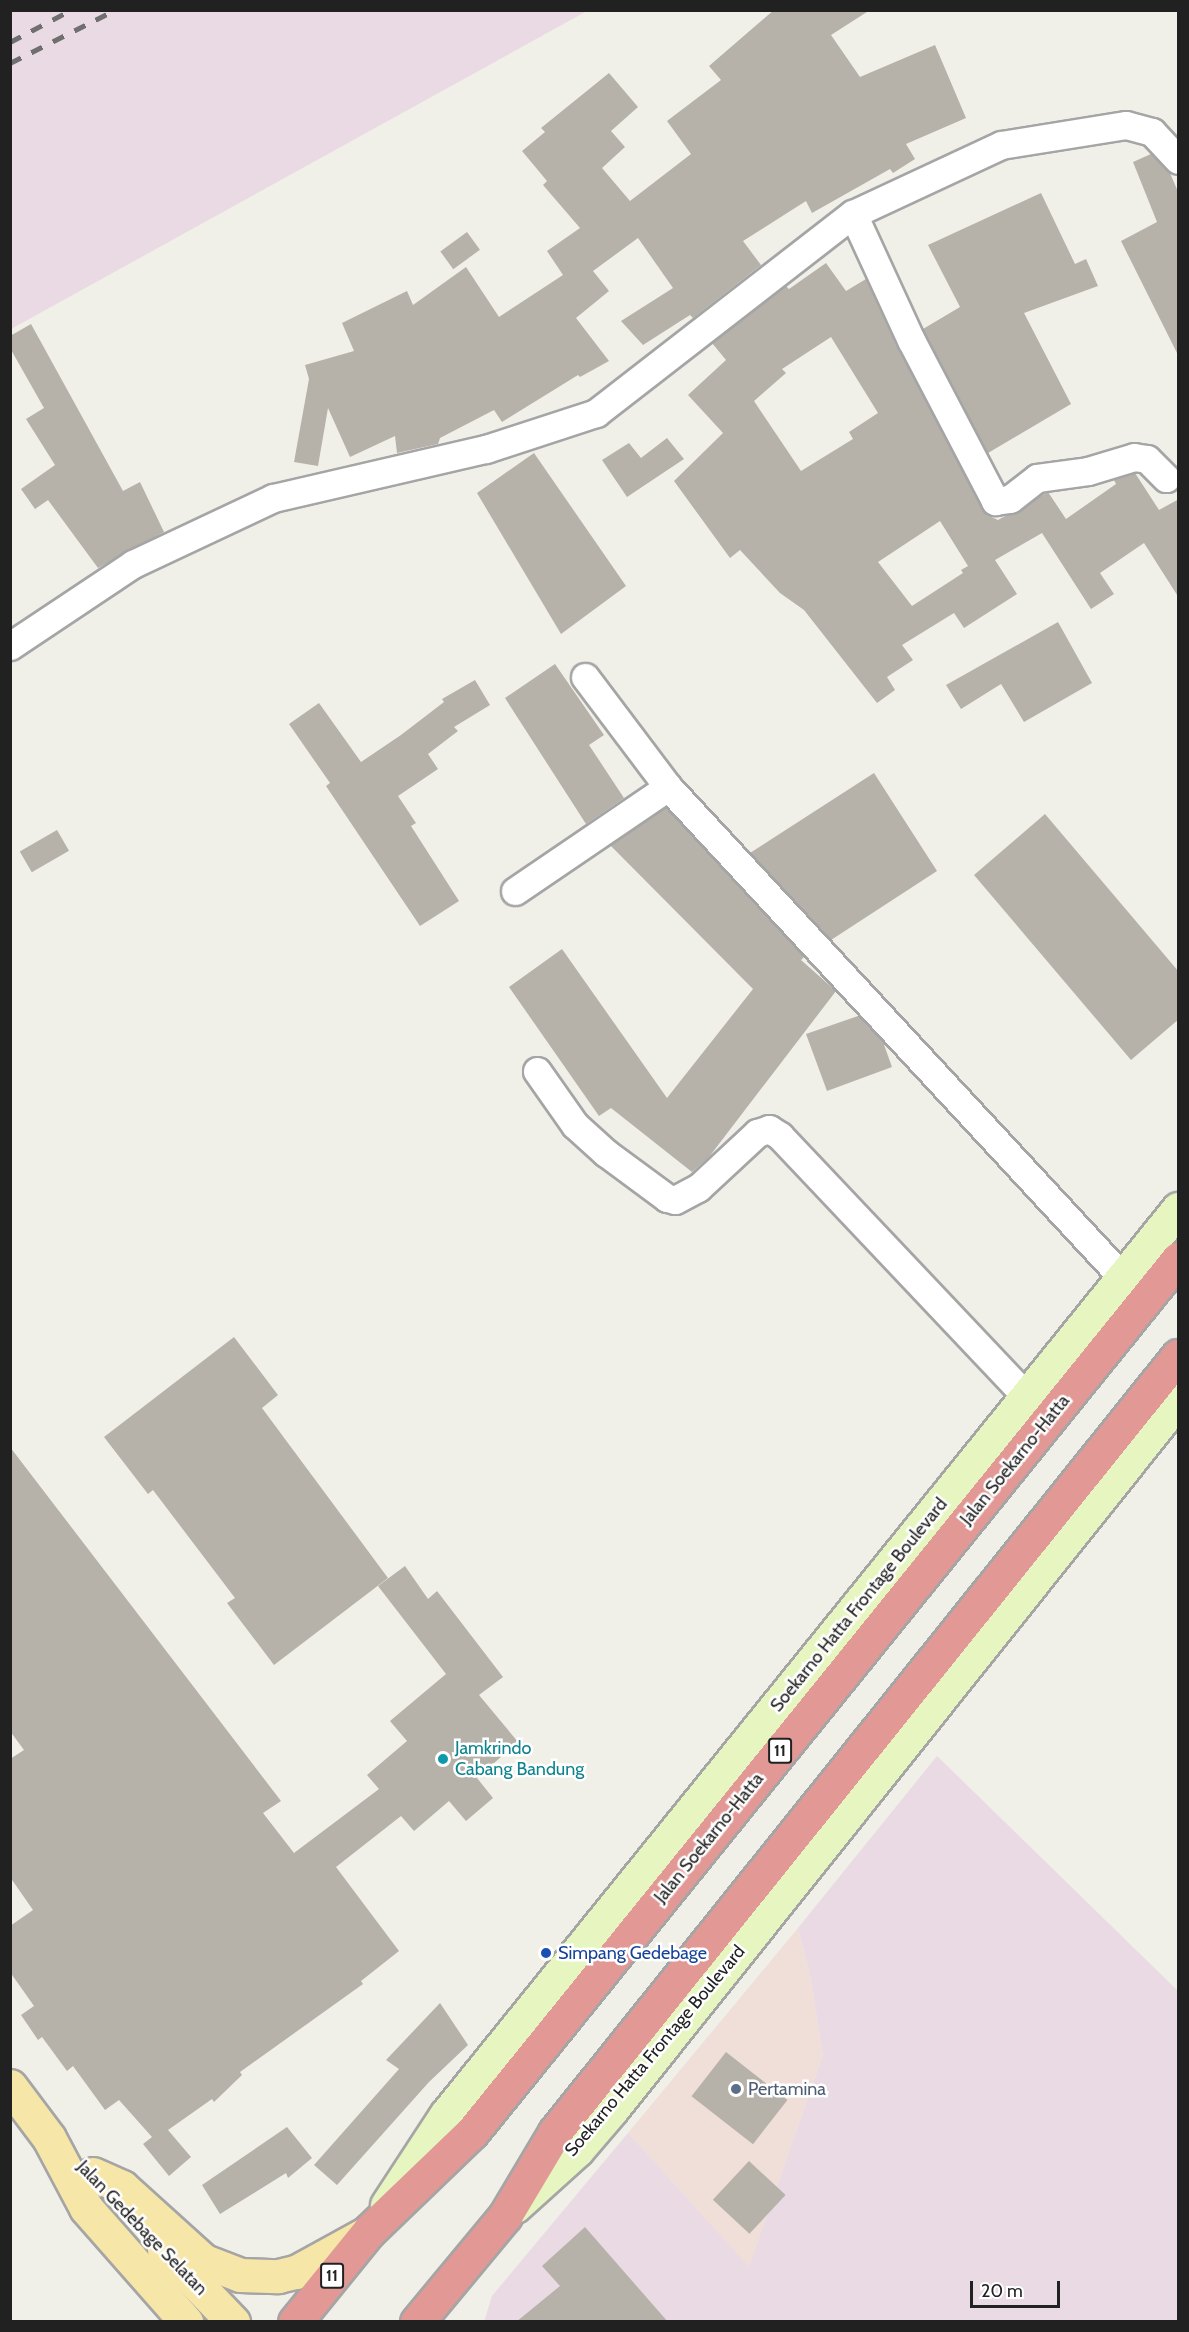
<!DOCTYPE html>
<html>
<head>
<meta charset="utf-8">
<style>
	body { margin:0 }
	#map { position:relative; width:1189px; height:2332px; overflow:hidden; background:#f0efe8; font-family:Cabin,sans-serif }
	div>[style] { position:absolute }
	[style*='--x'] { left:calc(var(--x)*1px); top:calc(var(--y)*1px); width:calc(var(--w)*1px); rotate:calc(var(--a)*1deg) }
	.commercial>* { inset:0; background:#f0dfd9 }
	.industrial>* { inset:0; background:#e9dae3 }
	.building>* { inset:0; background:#b6b2aa; transform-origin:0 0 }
	.roads { filter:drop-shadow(2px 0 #a5a5a5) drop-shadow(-2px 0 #a5a5a5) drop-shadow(0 2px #a5a5a5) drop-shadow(0 -2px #a5a5a5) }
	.street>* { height:27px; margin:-13.5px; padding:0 13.5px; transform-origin:13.5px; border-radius:13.5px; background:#fff }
	.secondary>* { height:33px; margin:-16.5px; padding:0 16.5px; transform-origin:16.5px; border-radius:16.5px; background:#e7f6c0 }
	.primary>* { height:33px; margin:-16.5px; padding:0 16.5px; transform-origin:16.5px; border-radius:16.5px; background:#f6e6a7 }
	.highway>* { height:33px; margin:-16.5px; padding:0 16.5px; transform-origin:16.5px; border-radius:16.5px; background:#e29995 }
	.rail>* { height:4.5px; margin-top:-2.25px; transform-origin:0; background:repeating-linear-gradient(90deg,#6f6f6f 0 12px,transparent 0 24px) }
	.dots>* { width:16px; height:16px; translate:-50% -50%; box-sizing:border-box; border:3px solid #fff; border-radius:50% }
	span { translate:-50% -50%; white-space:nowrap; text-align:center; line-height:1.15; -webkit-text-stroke:5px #fff; paint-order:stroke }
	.shield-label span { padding:2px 4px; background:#fff; border:2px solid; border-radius:4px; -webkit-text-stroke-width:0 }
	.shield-label { font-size:16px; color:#212121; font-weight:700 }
	.street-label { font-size:18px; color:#212121 }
	.culture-label { font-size:18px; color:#0d838f }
	.left { translate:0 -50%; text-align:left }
	.transit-label { font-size:18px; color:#164399 }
	.service-label { font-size:18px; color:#4e5e75 }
	.frame { position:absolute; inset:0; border:12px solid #212121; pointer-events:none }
	.scale { position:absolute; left:970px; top:2281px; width:90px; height:27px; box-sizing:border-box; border:3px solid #212121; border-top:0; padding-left:8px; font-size:18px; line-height:21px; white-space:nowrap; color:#212121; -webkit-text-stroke:4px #fff; paint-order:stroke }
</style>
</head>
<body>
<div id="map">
	<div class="commercial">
		<i style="clip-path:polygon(798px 1928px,810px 1975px,823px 2055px,749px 2268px,628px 2133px)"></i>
	</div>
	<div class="industrial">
		<i style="clip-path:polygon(11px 10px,587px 10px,587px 11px,11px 329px)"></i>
		<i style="clip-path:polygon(937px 1756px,1178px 1991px,1178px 2321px,484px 2322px,492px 2296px,628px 2133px,749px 2267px,823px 2055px,810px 1975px,798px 1928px)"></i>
	</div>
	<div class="building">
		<i style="clip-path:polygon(774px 10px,870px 10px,831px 35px,860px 77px,935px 45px,966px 118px,906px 144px,915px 159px,893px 173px,890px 169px,812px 213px,806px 201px,743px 241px,761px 265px,693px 318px,690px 315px,643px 345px,621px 321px,673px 288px,638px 238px,593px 271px,609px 291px,576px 318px,609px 361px,580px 377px,578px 375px,502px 422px,494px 410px,440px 438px,438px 444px,397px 453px,395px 436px,350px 457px,328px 408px,318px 466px,294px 462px,309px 379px,305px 365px,354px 351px,342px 323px,407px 291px,413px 305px,466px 267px,499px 317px,563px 275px,547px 251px,580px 228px,543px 185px,547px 181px,522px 151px,545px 132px,541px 128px,609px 73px,638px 107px,611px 131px,625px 147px,602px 168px,630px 201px,691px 154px,667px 121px,721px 80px,709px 66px)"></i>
		<i style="clip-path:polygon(1151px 154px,1170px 173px,1179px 194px,1179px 357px,1121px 241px,1157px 222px,1133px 162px)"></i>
		<i style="clip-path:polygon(1041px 193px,1075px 264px,1086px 259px,1098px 286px,1024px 313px,1071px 404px,988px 453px,923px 329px,960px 307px,928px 245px)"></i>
		<i style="left:467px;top:232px;width:22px;height:33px;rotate:54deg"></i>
		<i style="clip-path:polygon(evenodd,826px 263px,846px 291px,866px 279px,897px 347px,987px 515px,998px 520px,1048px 492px,1066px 519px,1116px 484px,1114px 480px,1135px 473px,1159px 510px,1179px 499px,1179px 598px,1144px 543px,1100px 573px,1114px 594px,1091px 609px,1042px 533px,995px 560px,1017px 594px,964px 628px,954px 613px,902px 645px,913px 660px,887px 677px,895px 690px,877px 703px,804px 610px,780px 593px,740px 550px,730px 558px,674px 481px,723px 433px,688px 395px,726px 360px,712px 343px,786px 286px,789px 289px,826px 263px,831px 337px,878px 413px,849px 432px,853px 439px,801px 471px,754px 401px,786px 373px,782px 369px,831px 337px,826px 263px,940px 521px,968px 566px,961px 570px,963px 573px,912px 606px,878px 562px,940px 521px)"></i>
		<i style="clip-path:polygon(31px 324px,123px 491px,140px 482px,164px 532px,98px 568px,48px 500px,35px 509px,21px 489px,55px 465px,26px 419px,44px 408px,10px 348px,10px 336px)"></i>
		<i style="clip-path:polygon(667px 438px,684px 459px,627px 497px,602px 460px,629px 443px,641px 458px)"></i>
		<i style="clip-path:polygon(534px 453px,626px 586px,561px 634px,477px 493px)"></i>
		<i style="clip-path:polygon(1058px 622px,1092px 683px,1024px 722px,1001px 684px,961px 709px,946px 685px)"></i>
		<i style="clip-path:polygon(555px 664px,604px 735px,589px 745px,624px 798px,586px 824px,505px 698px)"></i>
		<i style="clip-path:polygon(475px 680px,490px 705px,454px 727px,458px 731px,428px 754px,438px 769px,398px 796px,416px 823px,411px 826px,459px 901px,420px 926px,326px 786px,330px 783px,289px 724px,319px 703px,361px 762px,401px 735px,444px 702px,442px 699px)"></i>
		<i style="clip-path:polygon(874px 773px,937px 871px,831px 940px,750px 853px)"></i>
		<i style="clip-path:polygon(666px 808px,804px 957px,801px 960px,836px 991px,709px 1157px,692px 1172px,611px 1108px,599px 1116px,509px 987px,562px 949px,667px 1098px,753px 989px,610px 845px)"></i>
		<i style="clip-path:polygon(1045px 814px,1179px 972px,1179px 1019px,1131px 1060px,974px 875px)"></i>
		<i style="left:57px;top:830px;width:24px;height:43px;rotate:60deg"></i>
		<i style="clip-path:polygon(858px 1016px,883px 1042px,892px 1067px,827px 1091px,806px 1034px)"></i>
		<i style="clip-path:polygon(234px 1337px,278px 1395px,262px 1408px,388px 1578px,274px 1665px,227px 1603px,235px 1598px,153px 1490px,148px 1494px,104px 1437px)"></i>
		<i style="clip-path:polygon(10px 1447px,281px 1801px,263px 1813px,294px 1853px,379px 1789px,367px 1775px,407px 1741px,390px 1721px,446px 1674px,378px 1586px,405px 1566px,428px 1599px,437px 1591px,503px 1677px,479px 1695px,518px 1742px,477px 1778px,493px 1798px,466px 1821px,449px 1801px,414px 1831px,401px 1816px,336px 1867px,399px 1951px,361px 1981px,363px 1984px,240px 2072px,242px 2075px,214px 2102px,212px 2099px,168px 2130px,191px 2157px,169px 2176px,143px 2144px,152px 2137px,119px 2100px,105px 2110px,73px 2066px,67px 2071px,42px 2037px,38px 2040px,21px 2015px,34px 2006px,10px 1972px,10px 1926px,33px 1910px,10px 1877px,10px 1759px,24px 1750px,10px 1731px)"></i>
		<i style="clip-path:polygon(440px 2003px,468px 2045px,429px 2082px,337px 2185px,314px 2165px,399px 2069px,386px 2060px)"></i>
		<i style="left:726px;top:2052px;width:78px;height:56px;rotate:38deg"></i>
		<i style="clip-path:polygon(287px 2127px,312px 2158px,288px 2178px,286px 2173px,220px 2214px,202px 2185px)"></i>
		<i style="left:749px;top:2161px;width:50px;height:53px;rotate:43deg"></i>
		<i style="clip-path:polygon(585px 2227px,668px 2322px,516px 2322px,560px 2286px,542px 2266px)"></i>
	</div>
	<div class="roads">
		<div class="street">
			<i style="--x:853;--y:214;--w:139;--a:65.3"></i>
			<i style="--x:911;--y:340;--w:182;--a:62.4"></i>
			<i style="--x:995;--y:501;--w:15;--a:-8"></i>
			<i style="--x:1010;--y:499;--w:34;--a:-38"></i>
			<i style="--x:1037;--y:478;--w:51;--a:-7.8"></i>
			<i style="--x:1088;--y:471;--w:48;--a:-16.9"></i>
			<i style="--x:1134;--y:457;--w:13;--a:9"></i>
			<i style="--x:1147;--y:459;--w:27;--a:45"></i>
			<i style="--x:10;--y:646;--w:148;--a:-33.7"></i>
			<i style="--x:133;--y:564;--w:155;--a:-25.2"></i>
			<i style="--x:273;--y:498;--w:219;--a:-13"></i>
			<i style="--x:486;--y:449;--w:116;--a:-18.1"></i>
			<i style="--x:596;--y:413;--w:325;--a:-37.8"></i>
			<i style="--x:853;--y:214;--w:163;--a:-25"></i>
			<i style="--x:1001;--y:145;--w:127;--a:-9.1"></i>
			<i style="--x:1126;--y:125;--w:27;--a:15"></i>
			<i style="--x:1152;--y:132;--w:38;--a:47"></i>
			<i style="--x:585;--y:677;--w:138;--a:53"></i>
			<i style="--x:668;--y:787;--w:669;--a:47.18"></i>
			<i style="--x:515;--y:891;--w:185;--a:-34.2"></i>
			<i style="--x:537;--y:1071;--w:66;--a:54.9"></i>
			<i style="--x:575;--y:1125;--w:42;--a:42.1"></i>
			<i style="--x:606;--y:1153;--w:76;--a:36.4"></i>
			<i style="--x:667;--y:1198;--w:8;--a:14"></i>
			<i style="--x:675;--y:1200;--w:26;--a:-28"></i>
			<i style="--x:698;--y:1188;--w:81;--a:-43"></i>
			<i style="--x:757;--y:1133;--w:13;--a:-18"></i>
			<i style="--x:769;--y:1129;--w:13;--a:32"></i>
			<i style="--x:780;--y:1136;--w:359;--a:46.6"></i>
		</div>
		<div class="secondary">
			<i style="--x:387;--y:2205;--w:108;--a:-56.8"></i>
			<i style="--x:446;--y:2115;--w:1165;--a:-51.06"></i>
			<i style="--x:515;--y:2206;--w:84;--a:-42.1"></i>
			<i style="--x:577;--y:2150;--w:54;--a:-49.5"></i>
			<i style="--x:612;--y:2109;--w:907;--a:-51.4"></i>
		</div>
		<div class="primary">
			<i style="--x:10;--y:2086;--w:65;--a:53.1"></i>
			<i style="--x:49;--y:2138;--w:79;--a:62.1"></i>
			<i style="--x:86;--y:2208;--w:152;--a:48.7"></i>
			<i style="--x:93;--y:2174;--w:32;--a:24"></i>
			<i style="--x:122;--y:2187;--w:110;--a:42.1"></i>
			<i style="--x:204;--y:2261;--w:39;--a:21"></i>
			<i style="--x:240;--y:2275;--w:38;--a:2"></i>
			<i style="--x:278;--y:2276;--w:18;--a:-13"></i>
			<i style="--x:296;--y:2272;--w:81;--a:-28.8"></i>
			<i style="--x:164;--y:2250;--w:100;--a:46.2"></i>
		</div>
		<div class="highway">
			<i style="--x:295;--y:2322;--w:117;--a:-50.9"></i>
			<i style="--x:369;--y:2231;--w:143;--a:-43.9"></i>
			<i style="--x:472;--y:2132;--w:1123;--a:-51.04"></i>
			<i style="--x:417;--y:2322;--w:138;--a:-50.3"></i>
			<i style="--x:505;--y:2216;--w:98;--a:-59.2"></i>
			<i style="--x:555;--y:2132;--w:995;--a:-51.24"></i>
		</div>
	</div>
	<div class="rail">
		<i style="--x:10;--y:42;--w:69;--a:-27.7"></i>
		<i style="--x:10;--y:63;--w:118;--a:-26.8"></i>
	</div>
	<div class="dots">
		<i style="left:443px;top:1759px;background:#0f9aa8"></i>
		<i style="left:546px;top:1953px;background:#1a4fb4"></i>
		<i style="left:736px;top:2089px;background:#5c6f8a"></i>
	</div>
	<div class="shield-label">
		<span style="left:780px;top:1751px">11</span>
		<span style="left:332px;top:2276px">11</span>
	</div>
	<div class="street-label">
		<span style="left:1015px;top:1460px;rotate:-51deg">Jalan Soekarno-Hatta</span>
		<span style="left:859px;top:1605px;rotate:-51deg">Soekarno Hatta Frontage Boulevard</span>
		<span style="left:709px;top:1838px;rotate:-51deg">Jalan Soekarno-Hatta</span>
		<span style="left:655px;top:2051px;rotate:-50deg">Soekarno Hatta Frontage Boulevard</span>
		<span style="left:142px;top:2228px;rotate:46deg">Jalan Gedebage Selatan</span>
	</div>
	<div class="culture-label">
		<span class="left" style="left:455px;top:1759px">Jamkrindo<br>Cabang Bandung</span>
	</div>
	<div class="transit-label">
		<span class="left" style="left:558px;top:1953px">Simpang Gedebage</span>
	</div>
	<div class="service-label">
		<span class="left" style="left:748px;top:2089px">Pertamina</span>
	</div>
	<div class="frame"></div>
	<div class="scale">20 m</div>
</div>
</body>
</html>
